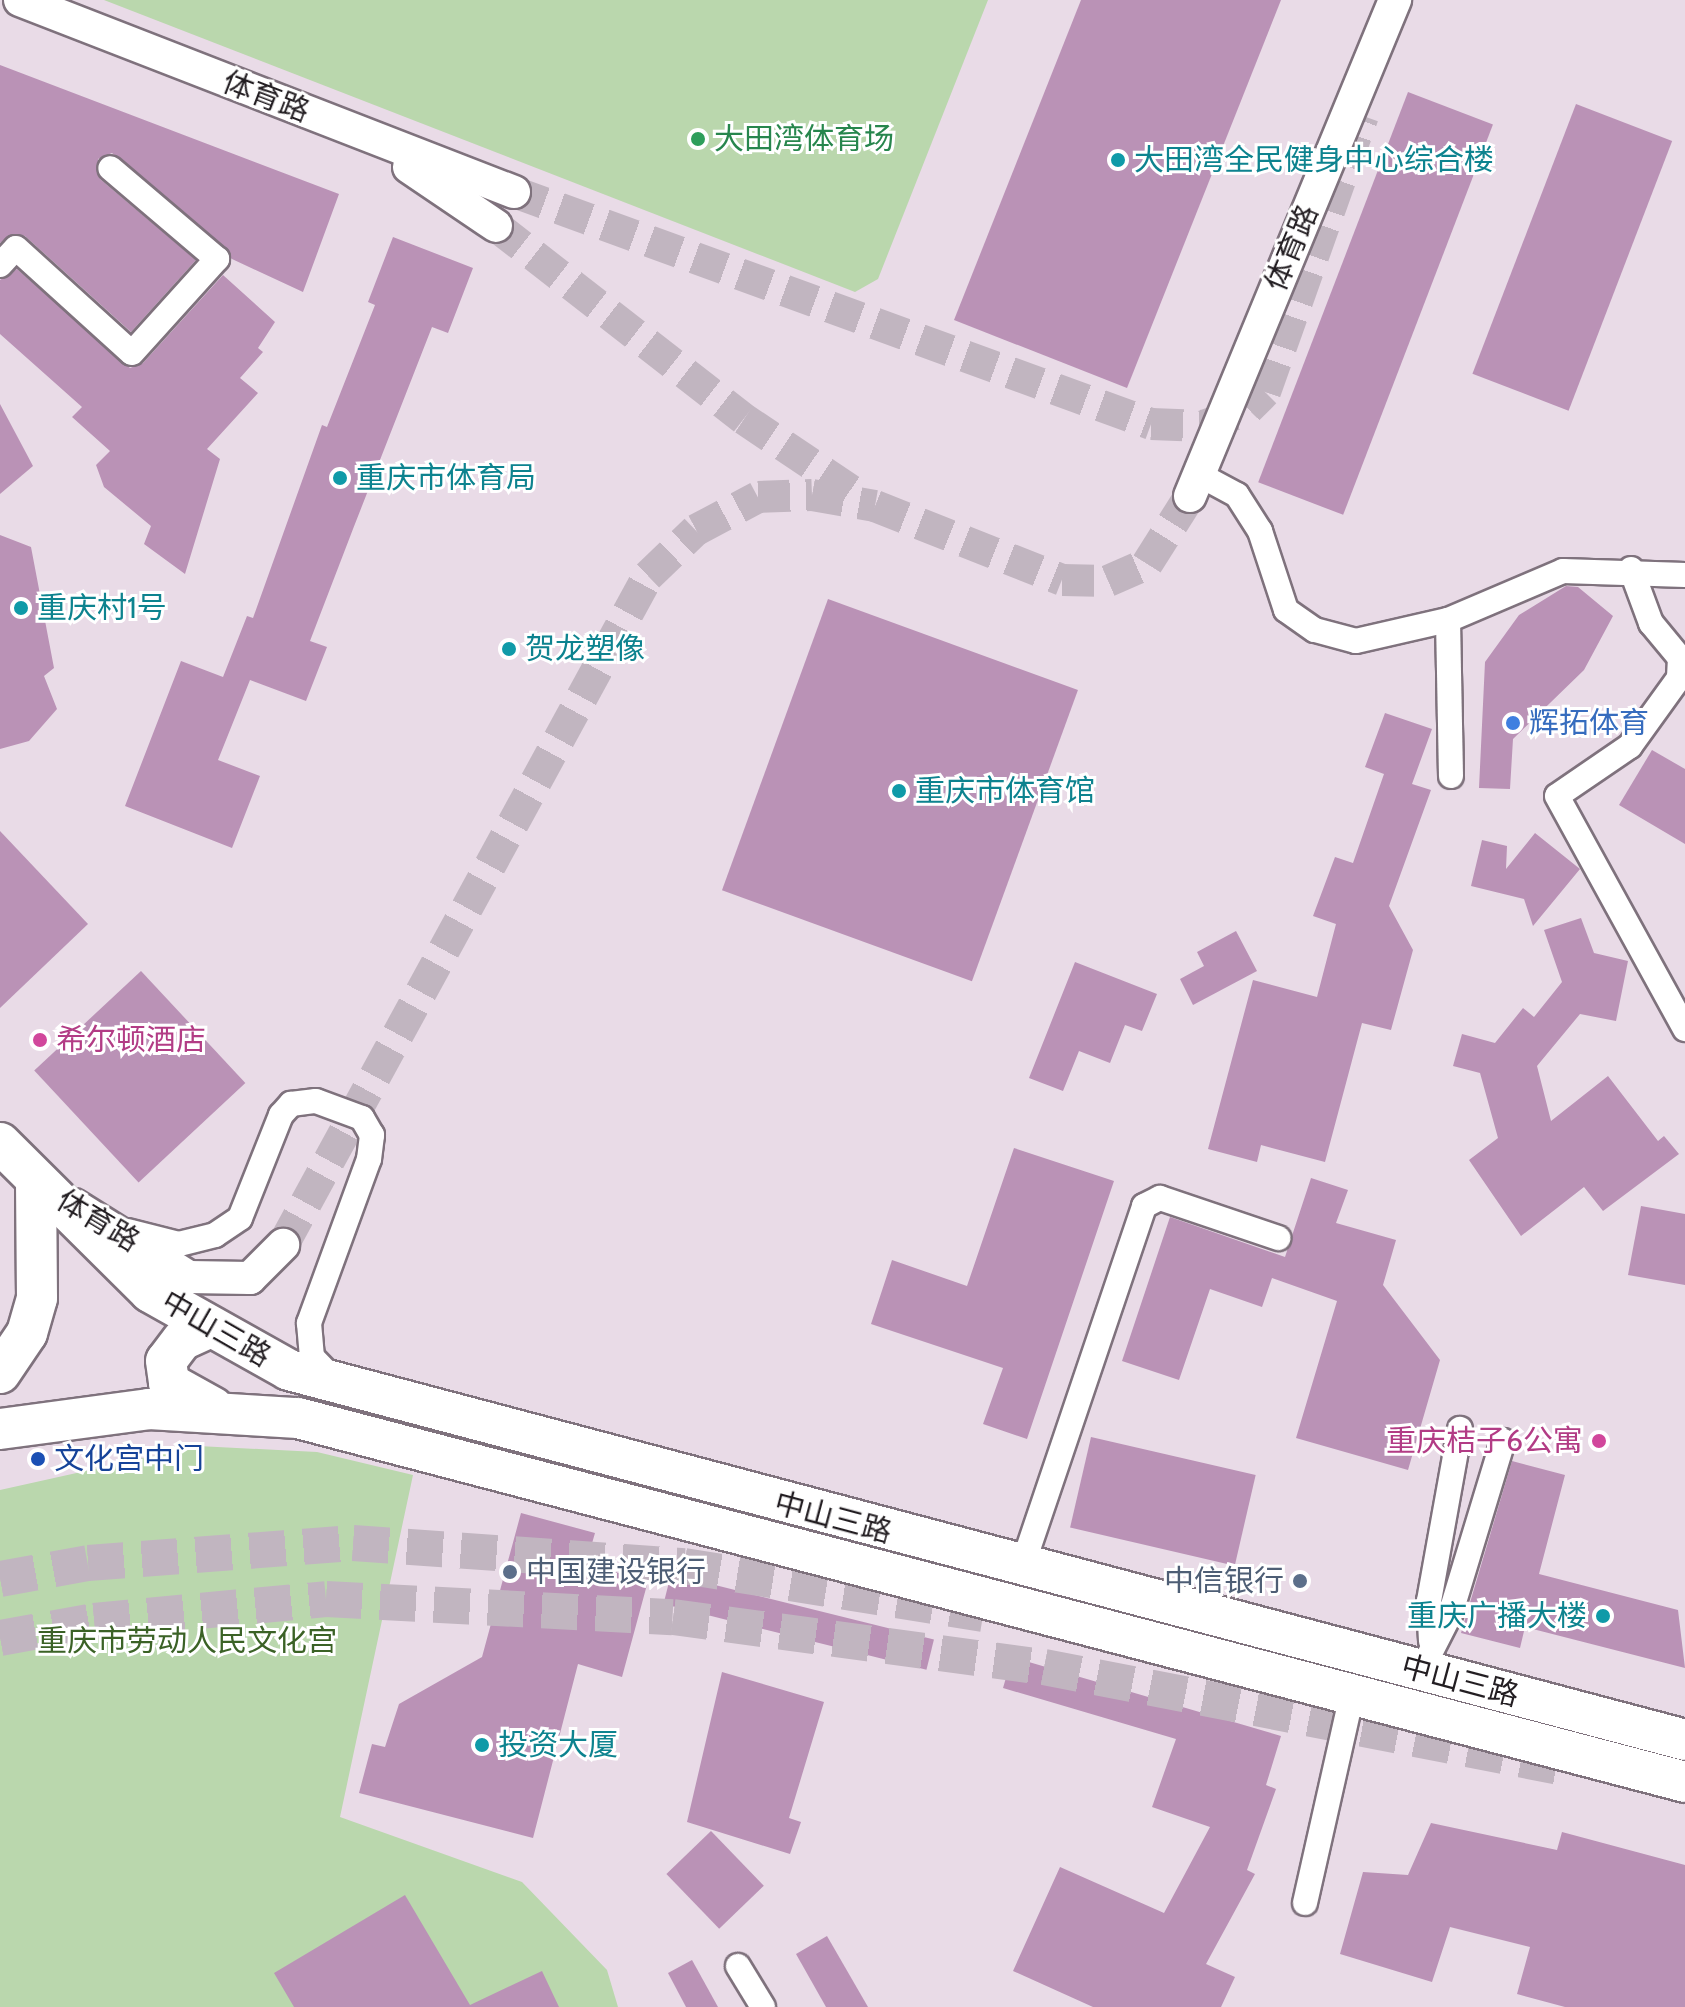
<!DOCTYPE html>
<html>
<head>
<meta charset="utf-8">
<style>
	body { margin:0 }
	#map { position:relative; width:1685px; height:2007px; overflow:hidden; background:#e9dbe7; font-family:Cabin,"Noto Sans SC",sans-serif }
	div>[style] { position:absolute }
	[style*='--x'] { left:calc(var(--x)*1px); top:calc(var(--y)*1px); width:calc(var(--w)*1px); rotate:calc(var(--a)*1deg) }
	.green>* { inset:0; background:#bad7ad }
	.building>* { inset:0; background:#ba92b6; transform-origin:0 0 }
	.tertiary-tunnel>* { height:32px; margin-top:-16px; transform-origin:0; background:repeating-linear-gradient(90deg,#c1b5c0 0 32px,transparent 0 48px) }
	.secondary-tunnel>* { height:36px; margin-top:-18px; transform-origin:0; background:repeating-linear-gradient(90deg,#c1b5c0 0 36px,transparent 0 54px) }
	.roads { filter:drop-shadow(2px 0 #7f727d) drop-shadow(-2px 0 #7f727d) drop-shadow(0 2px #7f727d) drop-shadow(0 -2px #7f727d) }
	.minor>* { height:24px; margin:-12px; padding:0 12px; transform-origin:12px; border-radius:12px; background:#fff }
	.tertiary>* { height:32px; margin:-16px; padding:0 16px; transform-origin:16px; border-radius:16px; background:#fff }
	.primary>* { height:40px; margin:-20px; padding:0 20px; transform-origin:20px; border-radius:20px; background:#fff }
	.dots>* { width:22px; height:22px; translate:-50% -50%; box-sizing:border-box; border:4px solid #fff; border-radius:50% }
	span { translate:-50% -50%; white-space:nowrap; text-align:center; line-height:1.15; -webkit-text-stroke:6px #fff; paint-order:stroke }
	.street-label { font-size:30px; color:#231e22 }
	.leisure-label { font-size:30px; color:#27864d }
	.left { translate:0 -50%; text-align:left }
	.culture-label { font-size:30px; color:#0d838f }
	.right { translate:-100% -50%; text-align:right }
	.shop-label { font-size:30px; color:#366cbe }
	.hotel-label { font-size:30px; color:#b23c85 }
	.transit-label { font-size:30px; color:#164399 }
	.service-label { font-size:30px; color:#4e5e75 }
	.park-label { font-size:30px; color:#3b6226 }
</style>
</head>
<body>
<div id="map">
	<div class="green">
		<i style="clip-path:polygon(104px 0,988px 0,878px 279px,855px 292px)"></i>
		<i style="clip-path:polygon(198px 1446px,317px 1452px,413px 1475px,340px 1817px,522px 1882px,607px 1970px,618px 2007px,0 2007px,0 1490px)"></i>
	</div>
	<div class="building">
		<i style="clip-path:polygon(1081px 0,1281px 0,1127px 388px,954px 320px)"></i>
		<i style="clip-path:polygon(0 65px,339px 194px,303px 292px,232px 259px,112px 153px,98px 159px,100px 179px,196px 260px,131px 332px,25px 236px,12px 234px,0 243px)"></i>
		<i style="left:1408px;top:92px;width:91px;height:418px;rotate:21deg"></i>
		<i style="left:1576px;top:104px;width:103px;height:289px;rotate:21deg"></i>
		<i style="clip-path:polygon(393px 237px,473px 268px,448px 333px,432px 327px,353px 529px,310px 641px,327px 647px,306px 701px,250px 680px,218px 760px,260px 776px,232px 848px,125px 806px,181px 661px,223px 677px,247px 616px,253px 618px,322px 425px,327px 427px,375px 305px,368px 302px)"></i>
		<i style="clip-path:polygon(17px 269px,130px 368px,143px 363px,223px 275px,275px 322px,258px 348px,263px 352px,240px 378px,258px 393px,207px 449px,220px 459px,185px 574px,144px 544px,151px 526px,104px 487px,96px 465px,110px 451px,72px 417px,82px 407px,0 334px,0 280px)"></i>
		<i style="clip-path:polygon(0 404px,33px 466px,0 494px)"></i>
		<i style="clip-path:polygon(0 535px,31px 547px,54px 668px,44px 676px,57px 709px,29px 741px,0 749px)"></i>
		<i style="clip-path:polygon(1566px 586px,1578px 587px,1613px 616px,1584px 670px,1513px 739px,1510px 789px,1479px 788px,1485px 662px,1519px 615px)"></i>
		<i style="left:828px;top:599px;width:266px;height:310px;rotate:20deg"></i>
		<i style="clip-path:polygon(1385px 713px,1432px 729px,1412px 784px,1431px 790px,1389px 906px,1413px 950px,1391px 1030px,1362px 1023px,1325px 1162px,1261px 1145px,1257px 1162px,1208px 1149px,1253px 980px,1317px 997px,1336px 924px,1313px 916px,1335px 857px,1353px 863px,1384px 774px,1365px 767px)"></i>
		<i style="clip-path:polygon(1652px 750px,1685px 769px,1685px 844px,1619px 805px)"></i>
		<i style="clip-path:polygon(0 831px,88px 924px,0 1008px)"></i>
		<i style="clip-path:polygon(1535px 833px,1580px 869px,1533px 926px,1524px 899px,1471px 886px,1482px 840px,1507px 846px,1506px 869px)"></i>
		<i style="clip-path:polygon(1581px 918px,1594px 953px,1628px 961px,1616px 1021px,1580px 1014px,1537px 1066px,1551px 1121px,1608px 1076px,1658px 1141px,1664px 1136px,1679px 1154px,1603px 1211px,1584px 1187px,1521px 1236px,1469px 1160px,1498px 1138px,1480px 1073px,1453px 1066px,1462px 1034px,1495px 1043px,1523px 1008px,1534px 1017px,1562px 982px,1544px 930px)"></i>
		<i style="clip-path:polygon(1236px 931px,1257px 971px,1193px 1005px,1180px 979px,1204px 966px,1197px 952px)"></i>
		<i style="clip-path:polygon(1075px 962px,1157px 994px,1142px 1031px,1125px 1025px,1110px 1063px,1079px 1051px,1063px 1091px,1029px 1078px)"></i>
		<i style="left:141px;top:971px;width:153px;height:146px;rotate:47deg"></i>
		<i style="clip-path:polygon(1014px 1148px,1114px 1181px,1027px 1439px,983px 1424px,1003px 1368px,871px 1324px,892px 1260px,967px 1286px)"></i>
		<i style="clip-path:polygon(1311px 1178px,1348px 1190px,1336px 1223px,1396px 1240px,1383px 1285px,1440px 1360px,1408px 1470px,1296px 1438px,1337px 1301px,1272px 1278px,1262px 1307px,1210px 1289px,1179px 1380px,1122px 1361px,1170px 1217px,1285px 1257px)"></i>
		<i style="clip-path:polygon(1641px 1206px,1685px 1214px,1685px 1285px,1628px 1275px)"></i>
		<i style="left:1091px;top:1437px;width:169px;height:93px;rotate:13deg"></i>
		<i style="clip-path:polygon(1512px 1461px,1565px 1475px,1539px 1574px,1678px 1610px,1685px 1668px,1525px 1627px,1520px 1648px,1461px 1633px)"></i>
		<i style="clip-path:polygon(521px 1513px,595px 1533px,586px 1564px,648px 1581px,622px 1677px,578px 1664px,533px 1838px,359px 1793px,372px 1744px,385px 1747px,399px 1704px,482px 1657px)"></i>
		<i style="left:671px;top:1574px;width:271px;height:31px;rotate:14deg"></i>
		<i style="clip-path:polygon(1012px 1657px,1281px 1736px,1266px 1785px,1276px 1789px,1247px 1870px,1255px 1874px,1206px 1964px,1235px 1977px,1221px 2007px,1093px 2007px,1013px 1971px,1060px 1867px,1164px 1913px,1210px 1827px,1152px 1807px,1176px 1739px,1003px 1688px)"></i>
		<i style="clip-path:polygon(722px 1672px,824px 1702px,789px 1818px,801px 1822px,790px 1854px,687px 1822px)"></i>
		<i style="clip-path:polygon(1431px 1823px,1557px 1850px,1562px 1832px,1685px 1865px,1685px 2007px,1565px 2007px,1517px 1994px,1530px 1947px,1450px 1927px,1432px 1982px,1340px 1954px,1363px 1872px,1408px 1875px)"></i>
		<i style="left:711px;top:1831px;width:76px;height:62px;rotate:46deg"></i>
		<i style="clip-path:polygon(405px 1895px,470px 2005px,542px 1971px,559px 2007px,294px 2007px,274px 1973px)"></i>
		<i style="clip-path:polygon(827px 1936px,868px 2007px,826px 2007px,796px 1954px)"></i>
		<i style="clip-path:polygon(692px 1960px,718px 2007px,686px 2007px,668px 1973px)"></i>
	</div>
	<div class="tertiary-tunnel">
		<i style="--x:514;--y:192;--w:678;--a:20.01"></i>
		<i style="--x:1151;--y:424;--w:53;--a:2.2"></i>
		<i style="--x:1204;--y:426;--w:47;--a:-21.1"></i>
		<i style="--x:1248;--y:409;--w:24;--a:-45"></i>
		<i style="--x:1265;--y:392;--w:293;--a:-70.5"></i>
		<i style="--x:496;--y:226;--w:314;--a:37.9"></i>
		<i style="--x:744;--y:419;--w:142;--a:33.8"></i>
		<i style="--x:283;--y:1245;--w:762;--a:-61.38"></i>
		<i style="--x:648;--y:576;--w:66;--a:-43.8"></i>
		<i style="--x:696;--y:530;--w:70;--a:-28"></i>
		<i style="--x:758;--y:497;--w:54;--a:-2.1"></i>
		<i style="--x:812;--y:495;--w:64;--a:9.9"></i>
		<i style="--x:875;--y:506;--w:201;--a:21.6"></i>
		<i style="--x:1062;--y:580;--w:46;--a:1.2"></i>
		<i style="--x:1108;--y:581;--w:43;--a:-23.6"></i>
		<i style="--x:1147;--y:564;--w:80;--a:-57.7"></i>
	</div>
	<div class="secondary-tunnel">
		<i style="--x:0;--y:1579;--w:89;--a:-10.3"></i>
		<i style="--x:88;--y:1563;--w:266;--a:-4.3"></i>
		<i style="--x:353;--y:1543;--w:332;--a:4"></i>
		<i style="--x:684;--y:1566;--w:303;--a:9.1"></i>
		<i style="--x:0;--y:1638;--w:96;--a:-10.3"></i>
		<i style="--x:94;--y:1621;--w:233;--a:-5.4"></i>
		<i style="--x:326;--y:1599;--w:347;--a:3"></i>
		<i style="--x:673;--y:1617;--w:374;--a:7.7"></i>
		<i style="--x:1044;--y:1667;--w:536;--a:10.97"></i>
		<i style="--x:1408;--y:1692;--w:112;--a:10.8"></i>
	</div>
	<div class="roads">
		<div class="minor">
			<i style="--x:0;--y:265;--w:23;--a:-47"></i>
			<i style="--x:16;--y:248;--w:156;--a:42.2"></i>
			<i style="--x:132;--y:353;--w:127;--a:-47.9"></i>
			<i style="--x:217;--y:259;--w:140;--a:-139.6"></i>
			<i style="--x:1198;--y:474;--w:44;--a:28.3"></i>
			<i style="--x:1237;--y:495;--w:43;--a:57.4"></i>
			<i style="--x:1260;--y:531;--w:83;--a:71.8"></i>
			<i style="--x:1286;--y:610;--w:35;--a:35"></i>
			<i style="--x:1315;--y:630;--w:42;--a:15"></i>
			<i style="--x:1356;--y:641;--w:94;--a:-12.9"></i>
			<i style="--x:1448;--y:620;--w:125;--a:-23.1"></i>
			<i style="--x:1563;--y:571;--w:122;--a:1.9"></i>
			<i style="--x:1631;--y:569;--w:58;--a:69.7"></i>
			<i style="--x:1651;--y:623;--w:45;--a:50.4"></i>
			<i style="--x:1680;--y:658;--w:20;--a:93"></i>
			<i style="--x:1679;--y:678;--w:84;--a:125.8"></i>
			<i style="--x:1630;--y:746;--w:88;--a:145.6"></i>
			<i style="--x:1557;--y:796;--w:266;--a:61.2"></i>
			<i style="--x:1448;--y:620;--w:156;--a:88.9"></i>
			<i style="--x:127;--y:1231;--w:54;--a:14"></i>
			<i style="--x:179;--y:1244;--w:37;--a:-14"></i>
			<i style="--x:215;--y:1235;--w:30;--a:-34"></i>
			<i style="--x:240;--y:1218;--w:111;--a:-68.3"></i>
			<i style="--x:281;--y:1115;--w:15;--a:-48"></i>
			<i style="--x:291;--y:1104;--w:25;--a:-7"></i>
			<i style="--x:316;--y:1101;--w:49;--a:20.3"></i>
			<i style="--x:362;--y:1118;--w:20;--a:60"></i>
			<i style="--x:372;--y:1135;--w:24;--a:97"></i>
			<i style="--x:369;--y:1159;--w:175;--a:110.1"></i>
			<i style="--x:309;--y:1323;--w:34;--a:85"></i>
			<i style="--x:312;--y:1357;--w:29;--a:46"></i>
			<i style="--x:1022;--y:1567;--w:381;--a:-71.3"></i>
			<i style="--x:1144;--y:1206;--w:18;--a:-27"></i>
			<i style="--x:1160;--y:1198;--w:125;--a:18.7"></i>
			<i style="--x:1431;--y:1641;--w:40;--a:-92.9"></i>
			<i style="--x:1429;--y:1601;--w:175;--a:-79.8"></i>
			<i style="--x:1421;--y:1671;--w:66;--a:-63"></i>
			<i style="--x:1451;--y:1612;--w:179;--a:-73.1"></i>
			<i style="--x:1305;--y:1903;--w:214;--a:-77.3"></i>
			<i style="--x:738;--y:1966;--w:48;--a:58.6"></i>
		</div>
		<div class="tertiary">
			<i style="--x:20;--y:0;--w:530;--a:21.24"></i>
			<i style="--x:409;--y:167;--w:105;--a:34.1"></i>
			<i style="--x:1190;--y:496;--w:537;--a:-67.54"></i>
			<i style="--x:74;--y:1205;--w:136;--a:32.1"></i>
			<i style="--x:189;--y:1277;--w:61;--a:0.9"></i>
			<i style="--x:250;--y:1278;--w:47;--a:-45"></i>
		</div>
		<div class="primary">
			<i style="--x:0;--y:1143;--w:211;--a:44.8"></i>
			<i style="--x:150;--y:1292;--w:159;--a:29.3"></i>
			<i style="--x:289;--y:1370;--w:1444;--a:14.84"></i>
			<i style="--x:206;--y:1329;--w:26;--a:155"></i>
			<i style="--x:182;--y:1340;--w:26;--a:127"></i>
			<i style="--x:166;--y:1361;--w:22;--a:82"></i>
			<i style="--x:169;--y:1383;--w:51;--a:29.1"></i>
			<i style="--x:0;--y:1373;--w:48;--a:-56"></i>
			<i style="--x:27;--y:1333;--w:36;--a:-74"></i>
			<i style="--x:37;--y:1298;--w:113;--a:-90.5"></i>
			<i style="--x:0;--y:1429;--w:150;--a:-7.6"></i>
			<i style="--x:149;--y:1409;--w:149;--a:3.5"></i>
			<i style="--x:298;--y:1418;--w:1434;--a:14.7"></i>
		</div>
	</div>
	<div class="dots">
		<i style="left:698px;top:139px;background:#2e9e5b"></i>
		<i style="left:1118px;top:160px;background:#0f9aa8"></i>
		<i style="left:340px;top:478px;background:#0f9aa8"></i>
		<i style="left:21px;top:608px;background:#0f9aa8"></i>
		<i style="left:509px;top:649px;background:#0f9aa8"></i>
		<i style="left:1513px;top:723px;background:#3f7fe0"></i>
		<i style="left:899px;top:791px;background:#0f9aa8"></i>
		<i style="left:40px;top:1040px;background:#d1479c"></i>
		<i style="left:1599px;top:1441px;background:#d1479c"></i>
		<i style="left:38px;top:1459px;background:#1a4fb4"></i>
		<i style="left:510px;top:1572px;background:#5c6f8a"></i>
		<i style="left:1300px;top:1581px;background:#5c6f8a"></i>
		<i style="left:1603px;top:1616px;background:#0f9aa8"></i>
		<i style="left:482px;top:1745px;background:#0f9aa8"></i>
	</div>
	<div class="street-label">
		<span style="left:266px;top:97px;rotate:21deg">体育路</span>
		<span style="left:1292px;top:248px;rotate:-67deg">体育路</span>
		<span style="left:98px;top:1221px;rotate:31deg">体育路</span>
		<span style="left:216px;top:1329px;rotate:30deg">中山三路</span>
		<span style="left:833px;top:1518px;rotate:15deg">中山三路</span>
		<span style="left:1460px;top:1681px;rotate:15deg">中山三路</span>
	</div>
	<div class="leisure-label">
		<span class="left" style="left:714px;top:139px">大田湾体育场</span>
	</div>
	<div class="culture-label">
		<span class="left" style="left:1134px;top:160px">大田湾全民健身中心综合楼</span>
		<span class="left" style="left:356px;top:478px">重庆市体育局</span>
		<span class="left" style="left:37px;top:608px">重庆村1号</span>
		<span class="left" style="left:525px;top:649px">贺龙塑像</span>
		<span class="left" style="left:915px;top:791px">重庆市体育馆</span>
		<span class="right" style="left:1587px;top:1616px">重庆广播大楼</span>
		<span class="left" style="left:498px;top:1745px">投资大厦</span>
	</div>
	<div class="shop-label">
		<span class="left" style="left:1529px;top:723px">辉拓体育</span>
	</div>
	<div class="hotel-label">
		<span class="left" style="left:56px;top:1040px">希尔顿酒店</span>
		<span class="right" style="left:1583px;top:1441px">重庆桔子6公寓</span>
	</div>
	<div class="transit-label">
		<span class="left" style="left:54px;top:1459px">文化宫中门</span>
	</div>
	<div class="service-label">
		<span class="left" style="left:526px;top:1572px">中国建设银行</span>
		<span class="right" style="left:1284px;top:1581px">中信银行</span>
	</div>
	<div class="park-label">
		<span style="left:187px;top:1641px">重庆市劳动人民文化宫</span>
	</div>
</div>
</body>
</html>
